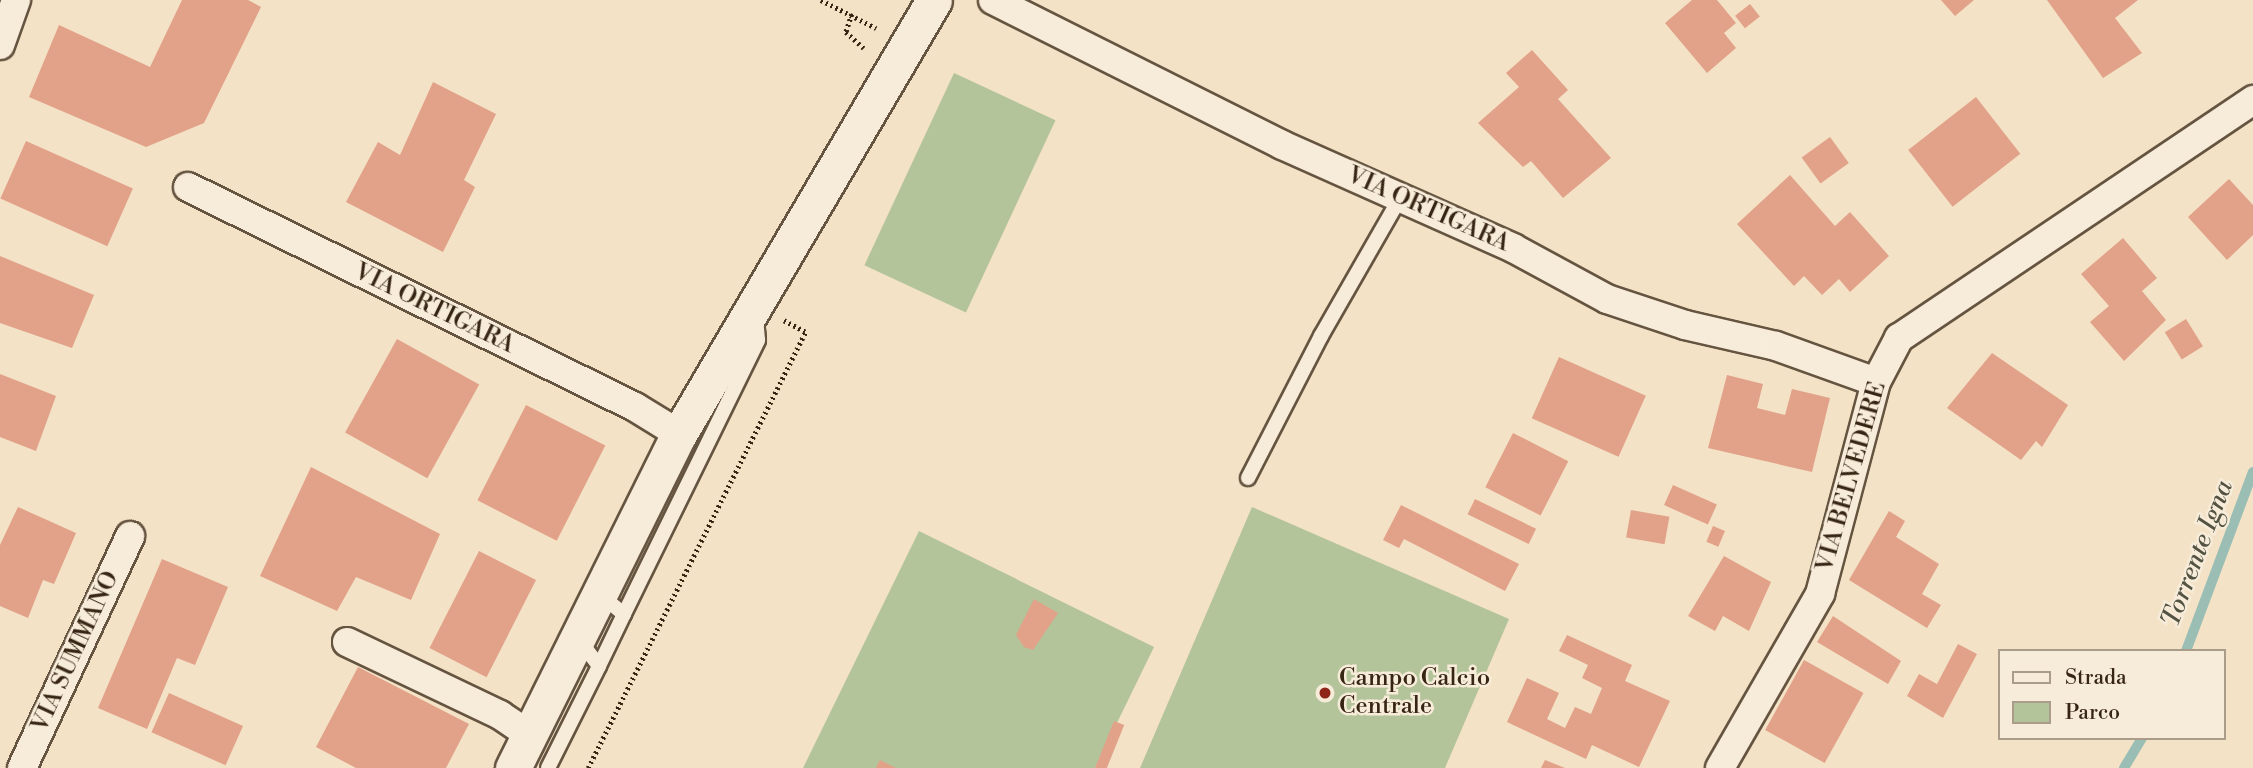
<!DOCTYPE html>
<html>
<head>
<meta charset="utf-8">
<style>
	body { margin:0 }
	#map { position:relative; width:2253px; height:768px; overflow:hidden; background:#f3e2c5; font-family:"Libre Bodoni",serif }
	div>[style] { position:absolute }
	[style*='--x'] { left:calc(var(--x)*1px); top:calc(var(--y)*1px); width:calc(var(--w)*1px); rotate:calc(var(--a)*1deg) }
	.green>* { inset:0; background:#b4c49a; transform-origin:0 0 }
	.stream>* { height:10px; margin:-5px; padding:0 5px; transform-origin:5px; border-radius:5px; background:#9bbeb4 }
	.building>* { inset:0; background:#e2a189; transform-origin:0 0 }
	.path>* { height:4.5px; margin-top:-2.25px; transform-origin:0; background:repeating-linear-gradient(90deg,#362513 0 2px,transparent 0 5.5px) }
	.roads { filter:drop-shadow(2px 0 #655440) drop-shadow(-2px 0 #655440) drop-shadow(0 2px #655440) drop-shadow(0 -2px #655440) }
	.service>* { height:14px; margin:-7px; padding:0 7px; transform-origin:7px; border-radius:7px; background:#f7ecd9 }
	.minor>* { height:28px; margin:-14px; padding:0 14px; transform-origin:14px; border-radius:14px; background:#f7ecd9 }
	.tertiary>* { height:35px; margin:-17.5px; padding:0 17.5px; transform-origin:17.5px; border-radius:17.5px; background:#f7ecd9 }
	.dots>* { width:19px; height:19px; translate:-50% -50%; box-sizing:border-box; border:4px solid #f7ecd9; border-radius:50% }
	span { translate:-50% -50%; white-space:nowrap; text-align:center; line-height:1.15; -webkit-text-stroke:5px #f7ecd9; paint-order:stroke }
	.street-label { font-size:24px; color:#362513 }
	.poi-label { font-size:24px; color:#362513 }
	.left { translate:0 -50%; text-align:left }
	.water-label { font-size:26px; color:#545343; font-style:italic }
	.legend { position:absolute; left:1998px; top:649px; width:228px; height:91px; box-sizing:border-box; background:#f7ecd9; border:2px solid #aa9c8a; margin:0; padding:9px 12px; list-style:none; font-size:21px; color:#362513 }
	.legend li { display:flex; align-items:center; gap:14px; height:35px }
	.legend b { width:35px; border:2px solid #aa9c8a }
</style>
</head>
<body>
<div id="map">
	<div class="green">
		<i style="left:954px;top:73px;width:112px;height:212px;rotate:25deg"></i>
		<i style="clip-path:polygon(1252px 507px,1509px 619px,1445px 768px,1140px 768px)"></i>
		<i style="clip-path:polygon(919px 531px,1154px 647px,1095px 768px,803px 768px)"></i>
	</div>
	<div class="stream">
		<i style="--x:2186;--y:651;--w:191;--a:-69.5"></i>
		<i style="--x:2124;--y:768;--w:35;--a:-59"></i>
	</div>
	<div class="building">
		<i style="clip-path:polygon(182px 0,248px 0,261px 7px,204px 123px,146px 147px,29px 97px,59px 25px,150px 67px)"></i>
		<i style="clip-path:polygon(1692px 0,1717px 0,1736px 23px,1724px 33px,1736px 48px,1707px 73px,1665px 23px)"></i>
		<i style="clip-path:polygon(1941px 0,1974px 0,1955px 16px)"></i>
		<i style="clip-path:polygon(2047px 0,2138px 0,2115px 18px,2142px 53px,2103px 78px)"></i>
		<i style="left:1750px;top:4px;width:16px;height:19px;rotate:52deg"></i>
		<i style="clip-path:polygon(1532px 50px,1568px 90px,1558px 99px,1611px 158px,1563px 198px,1531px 161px,1523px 167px,1478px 123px,1519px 87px,1506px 73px)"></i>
		<i style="clip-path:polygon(433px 82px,496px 114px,464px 180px,475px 187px,443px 252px,346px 202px,378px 142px,400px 155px)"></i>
		<i style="left:1976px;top:97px;width:72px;height:86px;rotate:52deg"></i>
		<i style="left:1830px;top:137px;width:32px;height:35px;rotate:54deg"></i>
		<i style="left:26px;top:141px;width:117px;height:63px;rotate:24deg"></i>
		<i style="clip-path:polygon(1790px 175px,1835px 226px,1850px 212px,1889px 256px,1850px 292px,1839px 279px,1822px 295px,1804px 276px,1794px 286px,1737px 224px)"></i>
		<i style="clip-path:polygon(2229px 179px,2253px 205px,2253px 235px,2227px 260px,2188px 217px)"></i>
		<i style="clip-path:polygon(2123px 238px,2157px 278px,2142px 291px,2166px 320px,2124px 361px,2090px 322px,2109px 306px,2081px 274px)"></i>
		<i style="clip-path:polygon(0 256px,94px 295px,72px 348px,0 323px)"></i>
		<i style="left:2186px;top:319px;width:32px;height:25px;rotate:58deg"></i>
		<i style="left:397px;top:339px;width:94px;height:107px;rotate:29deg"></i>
		<i style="clip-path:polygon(1992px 353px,2068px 405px,2042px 447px,2036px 441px,2021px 460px,1947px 408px)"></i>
		<i style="left:1559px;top:357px;width:95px;height:67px;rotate:24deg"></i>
		<i style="clip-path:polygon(0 374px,56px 396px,36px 451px,0 437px)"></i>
		<i style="clip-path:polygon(1727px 375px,1763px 384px,1757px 408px,1785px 415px,1792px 389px,1830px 398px,1812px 472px,1708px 448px)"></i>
		<i style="left:526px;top:405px;width:89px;height:107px;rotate:27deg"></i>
		<i style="left:1513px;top:433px;width:62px;height:61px;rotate:27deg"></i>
		<i style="clip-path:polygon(311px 467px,440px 534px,411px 600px,356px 577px,337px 611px,260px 576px)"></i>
		<i style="left:1673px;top:485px;width:48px;height:22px;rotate:24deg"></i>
		<i style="left:1475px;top:499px;width:68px;height:17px;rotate:26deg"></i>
		<i style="clip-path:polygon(1401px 505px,1519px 564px,1505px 591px,1404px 539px,1399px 548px,1383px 540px)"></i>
		<i style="clip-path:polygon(18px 507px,76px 533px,54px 584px,43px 580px,28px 618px,0 606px,0 545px)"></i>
		<i style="left:1631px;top:510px;width:39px;height:28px;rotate:10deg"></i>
		<i style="clip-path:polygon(1889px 511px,1905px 521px,1896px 537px,1939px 564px,1922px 594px,1941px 605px,1927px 628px,1849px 580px)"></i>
		<i style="left:1713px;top:526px;width:13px;height:17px;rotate:23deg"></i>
		<i style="left:479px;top:551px;width:64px;height:109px;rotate:27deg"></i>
		<i style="clip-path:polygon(1724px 556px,1771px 582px,1749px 631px,1723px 616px,1715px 631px,1688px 616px)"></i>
		<i style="clip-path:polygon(162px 559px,228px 587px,195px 665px,177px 658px,147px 729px,98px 708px)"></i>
		<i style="clip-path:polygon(1034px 599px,1058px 613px,1033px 650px,1024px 647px,1016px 635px)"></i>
		<i style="clip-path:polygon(1833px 616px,1901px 661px,1888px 684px,1817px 642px)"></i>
		<i style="clip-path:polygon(1567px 635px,1632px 665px,1625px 681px,1670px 701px,1639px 767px,1592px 745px,1586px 759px,1507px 722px,1527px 678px,1559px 693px,1547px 719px,1565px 728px,1575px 707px,1591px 714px,1602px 688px,1582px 678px,1588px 665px,1559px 651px)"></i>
		<i style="clip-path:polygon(1958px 644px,1977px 654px,1943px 718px,1907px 696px,1919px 674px,1937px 684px)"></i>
		<i style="left:1804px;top:660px;width:68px;height:80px;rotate:29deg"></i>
		<i style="clip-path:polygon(358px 667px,469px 724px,446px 768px,356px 768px,316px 747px)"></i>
		<i style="left:169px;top:693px;width:81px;height:43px;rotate:24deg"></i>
		<i style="left:1114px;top:721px;width:11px;height:52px;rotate:22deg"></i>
		<i style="clip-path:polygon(880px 760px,896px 768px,876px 768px)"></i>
		<i style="clip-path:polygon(1545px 760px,1565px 768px,1541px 768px)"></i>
	</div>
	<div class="path">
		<i style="--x:821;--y:0;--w:62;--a:27"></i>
		<i style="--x:852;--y:14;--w:19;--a:108"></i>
		<i style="--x:846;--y:32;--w:24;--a:42"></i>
		<i style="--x:588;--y:768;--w:487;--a:-63.5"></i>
		<i style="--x:805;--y:332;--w:24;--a:-152"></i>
	</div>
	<div class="roads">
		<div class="service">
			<i style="--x:1248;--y:478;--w:160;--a:-62.8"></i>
			<i style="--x:1321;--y:336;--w:159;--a:-60.2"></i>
			<i style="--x:601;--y:595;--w:30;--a:40"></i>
			<i style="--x:624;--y:614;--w:305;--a:-63.9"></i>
			<i style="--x:758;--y:340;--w:23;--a:-95"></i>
			<i style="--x:599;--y:666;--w:58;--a:-64.3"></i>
			<i style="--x:548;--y:768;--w:114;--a:-63.4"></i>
			<i style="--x:599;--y:666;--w:31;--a:-127"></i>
		</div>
		<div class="minor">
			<i style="--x:993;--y:0;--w:323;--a:26.6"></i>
			<i style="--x:1282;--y:145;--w:253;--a:24"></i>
			<i style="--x:1513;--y:248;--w:107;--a:28.5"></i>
			<i style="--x:1607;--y:299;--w:82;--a:18.4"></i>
			<i style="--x:1685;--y:325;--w:93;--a:13"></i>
			<i style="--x:1776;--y:346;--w:106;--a:19.8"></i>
			<i style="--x:0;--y:45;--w:48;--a:-70.4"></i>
			<i style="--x:188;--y:187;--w:498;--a:26.2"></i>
			<i style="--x:635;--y:407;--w:52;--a:31.5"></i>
			<i style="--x:347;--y:642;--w:170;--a:25.5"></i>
			<i style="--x:500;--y:715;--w:36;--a:34"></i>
			<i style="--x:22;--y:768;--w:256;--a:-65"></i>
			<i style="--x:1720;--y:768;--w:201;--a:-60.1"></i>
			<i style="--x:1820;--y:594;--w:219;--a:-75.2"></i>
			<i style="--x:1876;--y:382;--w:50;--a:-62.4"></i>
			<i style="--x:1899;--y:338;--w:427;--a:-33.9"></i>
		</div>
		<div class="tertiary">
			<i style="--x:513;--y:768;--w:373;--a:-63.6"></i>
			<i style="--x:679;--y:434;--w:503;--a:-59.56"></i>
		</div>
	</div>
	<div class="dots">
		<i style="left:1325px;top:693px;background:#8f2418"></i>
	</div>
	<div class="street-label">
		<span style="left:1428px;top:210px;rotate:24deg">VIA ORTIGARA</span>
		<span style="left:434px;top:309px;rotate:26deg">VIA ORTIGARA</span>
		<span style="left:1852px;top:477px;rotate:-74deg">VIA BELVEDERE</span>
		<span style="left:76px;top:652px;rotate:-65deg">VIA SUMMANO</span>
	</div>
	<div class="poi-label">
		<span class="left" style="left:1339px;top:693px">Campo Calcio<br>Centrale</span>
	</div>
	<div class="water-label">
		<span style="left:2198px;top:554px;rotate:-69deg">Torrente Igna</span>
	</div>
	<ul class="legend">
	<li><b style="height:9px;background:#f7ecd9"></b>Strada</li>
	<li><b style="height:19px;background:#b4c49a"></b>Parco</li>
	</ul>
</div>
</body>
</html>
